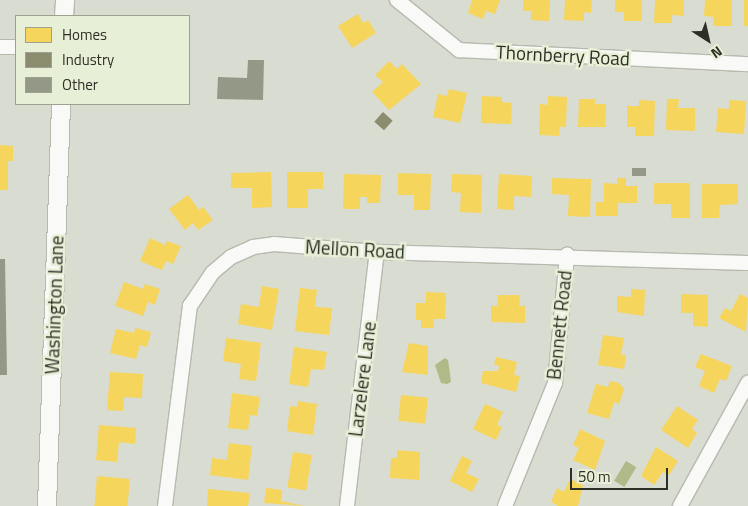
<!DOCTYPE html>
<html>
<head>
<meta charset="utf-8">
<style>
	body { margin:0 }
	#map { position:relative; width:748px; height:506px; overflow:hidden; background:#d9dcd0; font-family:"Titillium Web",sans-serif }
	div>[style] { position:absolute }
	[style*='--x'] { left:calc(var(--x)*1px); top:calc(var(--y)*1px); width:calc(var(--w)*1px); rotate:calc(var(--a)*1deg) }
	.water>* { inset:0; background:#aeba87; transform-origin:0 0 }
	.homes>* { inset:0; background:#f6d55c; transform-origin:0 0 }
	.industry>* { inset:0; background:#8c8c6e; transform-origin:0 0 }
	.building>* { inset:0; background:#949886; transform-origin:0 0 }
	.roads { filter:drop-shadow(1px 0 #b6b9ae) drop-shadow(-1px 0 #b6b9ae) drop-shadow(0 1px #b6b9ae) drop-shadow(0 -1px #b6b9ae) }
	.minor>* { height:14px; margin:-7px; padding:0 7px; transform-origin:7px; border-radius:7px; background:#f9faf8 }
	.major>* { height:18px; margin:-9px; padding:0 9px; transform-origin:9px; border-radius:9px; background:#f9faf8 }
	span { translate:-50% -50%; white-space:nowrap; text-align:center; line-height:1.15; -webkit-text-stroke:5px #e8efd7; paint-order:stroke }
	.street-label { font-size:19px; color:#2c2f26 }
	.legend { position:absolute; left:15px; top:15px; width:175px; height:90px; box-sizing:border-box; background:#e8efd7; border:1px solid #9da290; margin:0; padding:6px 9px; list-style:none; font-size:15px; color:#2c2f26 }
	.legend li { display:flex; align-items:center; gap:10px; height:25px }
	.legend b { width:25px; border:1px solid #9da290 }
	.north { position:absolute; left:683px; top:15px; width:50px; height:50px; -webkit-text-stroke:4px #e8efd7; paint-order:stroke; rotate:145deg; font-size:14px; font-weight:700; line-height:20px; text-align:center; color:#2c2f26 }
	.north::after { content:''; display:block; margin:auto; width:18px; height:22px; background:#2c2f26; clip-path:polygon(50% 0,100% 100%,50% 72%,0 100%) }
	.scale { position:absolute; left:570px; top:468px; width:98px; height:22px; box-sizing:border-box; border:2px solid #2c2f26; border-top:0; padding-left:6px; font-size:15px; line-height:18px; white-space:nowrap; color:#2c2f26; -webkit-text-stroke:4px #e8efd7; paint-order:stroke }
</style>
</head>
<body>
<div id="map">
	<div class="water">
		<i style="clip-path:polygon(445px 358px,448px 360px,450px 374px,451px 382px,447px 384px,441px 383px,435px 365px)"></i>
		<i style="left:626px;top:461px;width:12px;height:23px;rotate:31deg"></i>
	</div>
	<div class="homes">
		<i style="clip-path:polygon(472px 0,500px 0,495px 14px,486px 11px,483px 19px,468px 13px)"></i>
		<i style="clip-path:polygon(523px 0,550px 0,549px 21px,531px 20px,531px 11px,523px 11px)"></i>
		<i style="clip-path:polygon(565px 0,592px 0,591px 13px,584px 12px,584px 21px,564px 20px)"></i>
		<i style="clip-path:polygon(615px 0,642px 0,642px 21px,624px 21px,624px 12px,615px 12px)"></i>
		<i style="clip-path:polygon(655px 0,684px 0,684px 16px,672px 15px,672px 23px,654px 23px)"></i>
		<i style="clip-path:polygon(705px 0,732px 0,732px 26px,713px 26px,714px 17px,704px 16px)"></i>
		<i style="left:744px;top:0;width:4px;height:26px"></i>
		<i style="clip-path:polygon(358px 14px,363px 23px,368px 20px,376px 33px,352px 48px,338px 26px)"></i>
		<i style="clip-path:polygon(389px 61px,397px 69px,402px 64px,421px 84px,389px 110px,372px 92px,383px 82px,375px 75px)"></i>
		<i style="clip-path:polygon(449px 89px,467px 93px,460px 123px,433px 117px,438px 94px,447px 96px)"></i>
		<i style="clip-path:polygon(482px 96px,502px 97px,502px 102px,512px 103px,511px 124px,481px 123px)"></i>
		<i style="clip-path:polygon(548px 96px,567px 97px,566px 127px,560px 127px,559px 136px,539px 135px,540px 104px,548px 105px)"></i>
		<i style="clip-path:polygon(579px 99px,595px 99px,595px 104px,606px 104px,605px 127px,578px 127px)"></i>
		<i style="clip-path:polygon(667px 99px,679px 99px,678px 108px,695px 108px,695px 131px,666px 130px)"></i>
		<i style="clip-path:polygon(639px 100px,655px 101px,654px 136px,635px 136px,635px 127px,627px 127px,627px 106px,639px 106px)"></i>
		<i style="clip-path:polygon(729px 100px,746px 101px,744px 134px,716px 132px,718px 108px,729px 109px)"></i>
		<i style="clip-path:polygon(0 145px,13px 146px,13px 161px,8px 161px,8px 190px,0 190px)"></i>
		<i style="clip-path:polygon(271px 172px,272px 207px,252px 208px,252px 188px,231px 188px,231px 173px)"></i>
		<i style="clip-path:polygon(287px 172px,323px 172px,323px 189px,308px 189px,308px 208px,287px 208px)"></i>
		<i style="clip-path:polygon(398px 173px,431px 174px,430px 210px,414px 210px,414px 195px,398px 195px)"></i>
		<i style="clip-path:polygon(344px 174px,381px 175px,380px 203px,367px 203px,367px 197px,360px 197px,360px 209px,343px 209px)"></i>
		<i style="clip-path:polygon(452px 174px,482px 175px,481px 213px,460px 212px,461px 193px,451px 192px)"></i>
		<i style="clip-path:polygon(499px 174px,532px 176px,531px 197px,514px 196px,514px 210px,497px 209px)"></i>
		<i style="clip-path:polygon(552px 178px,591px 179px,590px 217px,568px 216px,569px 195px,552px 194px)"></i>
		<i style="clip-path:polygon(617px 178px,626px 178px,626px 186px,637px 186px,637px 203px,618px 203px,618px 216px,596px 216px,596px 202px,604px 202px,604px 183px,617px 184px)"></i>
		<i style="clip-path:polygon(654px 183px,690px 183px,690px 218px,671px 218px,671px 204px,654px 204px)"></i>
		<i style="clip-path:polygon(702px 184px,738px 184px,738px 204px,720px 205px,719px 218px,702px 218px)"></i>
		<i style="clip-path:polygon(188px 195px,199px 210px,203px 207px,213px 220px,198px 230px,193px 223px,185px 230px,169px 209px)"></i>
		<i style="clip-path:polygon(150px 238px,165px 245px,167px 241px,181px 246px,173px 264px,166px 261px,162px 270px,140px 261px)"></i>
		<i style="clip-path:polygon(124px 282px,143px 289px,145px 284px,160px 289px,155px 305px,148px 302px,143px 316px,115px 306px)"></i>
		<i style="clip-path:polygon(262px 286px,279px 289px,272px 330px,238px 324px,241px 304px,259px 307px)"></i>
		<i style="clip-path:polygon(300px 288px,317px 290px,315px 307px,332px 308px,329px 335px,295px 331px)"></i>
		<i style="clip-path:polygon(631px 289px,645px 290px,644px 316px,617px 312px,617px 296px,631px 297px)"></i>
		<i style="clip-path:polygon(426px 292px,446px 293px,445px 319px,434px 319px,433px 328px,421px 328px,421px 320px,416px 320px,416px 303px,426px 303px)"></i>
		<i style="clip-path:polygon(681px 294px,708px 295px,708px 327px,693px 326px,693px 313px,681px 313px)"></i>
		<i style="clip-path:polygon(740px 294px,748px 298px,746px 332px,719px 318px,725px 308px,731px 311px)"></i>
		<i style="clip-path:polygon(498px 295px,520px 295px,519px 306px,525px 306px,525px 323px,491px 322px,491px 306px,497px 306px)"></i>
		<i style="clip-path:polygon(135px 328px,151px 332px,147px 347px,140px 345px,136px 359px,110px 353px,116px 329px,134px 333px)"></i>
		<i style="clip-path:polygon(603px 335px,624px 338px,621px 355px,626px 355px,624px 369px,598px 365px)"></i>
		<i style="clip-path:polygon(226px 338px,261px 343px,256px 381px,239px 379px,241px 364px,223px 361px)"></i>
		<i style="clip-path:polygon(409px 343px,428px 346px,428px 375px,402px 372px)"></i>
		<i style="clip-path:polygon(294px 347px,327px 352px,324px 370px,311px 369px,308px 387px,289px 384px)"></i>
		<i style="clip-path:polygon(701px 354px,732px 366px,726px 381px,720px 379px,714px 393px,699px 386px,705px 371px,695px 367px)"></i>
		<i style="clip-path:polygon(496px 357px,517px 362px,514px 375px,520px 376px,516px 392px,481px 383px,483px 371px,498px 371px,499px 366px,494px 364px)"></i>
		<i style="clip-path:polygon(110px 372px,143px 374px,142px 398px,124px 397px,123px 411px,107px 410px)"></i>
		<i style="clip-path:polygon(610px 381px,619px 383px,624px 389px,619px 404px,614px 402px,609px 419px,587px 413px,596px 384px,608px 387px)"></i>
		<i style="clip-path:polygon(232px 393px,260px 397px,257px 416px,250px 415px,248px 430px,228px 428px)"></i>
		<i style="left:401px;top:395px;width:27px;height:26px;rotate:6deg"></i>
		<i style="clip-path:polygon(298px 401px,317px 404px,313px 435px,287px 431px,290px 406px,297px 407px)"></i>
		<i style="clip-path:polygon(485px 404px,503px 412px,497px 425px,502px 427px,496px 440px,473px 429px)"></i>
		<i style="clip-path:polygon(677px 406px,698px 420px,692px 429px,697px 433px,688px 448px,661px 430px)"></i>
		<i style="clip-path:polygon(99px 425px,136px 428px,135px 444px,119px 442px,117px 462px,96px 460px)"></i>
		<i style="clip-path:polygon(580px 429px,605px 441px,595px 470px,573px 460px,579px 448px,573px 445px)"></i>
		<i style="clip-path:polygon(229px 443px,252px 446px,248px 480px,210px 475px,212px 458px,227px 460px)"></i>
		<i style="clip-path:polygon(656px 447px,678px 461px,669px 475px,663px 472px,654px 485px,641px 476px)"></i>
		<i style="clip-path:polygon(397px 450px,420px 452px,419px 480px,390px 478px,391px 458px,397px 458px)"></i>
		<i style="left:293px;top:452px;width:19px;height:36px;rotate:9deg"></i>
		<i style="clip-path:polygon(462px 456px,472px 461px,466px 473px,479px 479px,472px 492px,450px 481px)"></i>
		<i style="left:97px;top:476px;width:33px;height:30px;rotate:5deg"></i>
		<i style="clip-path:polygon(570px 479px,583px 485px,578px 506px,558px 506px,551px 502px,557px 488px,564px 492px)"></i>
		<i style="clip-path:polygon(266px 488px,282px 490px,281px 501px,305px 506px,264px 503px)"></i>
		<i style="clip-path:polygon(208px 489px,250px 493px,248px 506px,207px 506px)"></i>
	</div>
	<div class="industry">
		<i style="left:383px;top:112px;width:13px;height:13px;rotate:42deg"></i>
	</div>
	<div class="building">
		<i style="clip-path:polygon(248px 60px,264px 60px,263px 100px,217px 99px,218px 77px,247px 78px)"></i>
		<i style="left:632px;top:168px;width:14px;height:8px"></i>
		<i style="clip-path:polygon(0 259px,5px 259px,7px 375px,0 375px)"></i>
	</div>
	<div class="roads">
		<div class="minor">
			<i style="--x:397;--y:0;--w:80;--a:38.9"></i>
			<i style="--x:459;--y:50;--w:289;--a:2.8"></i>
			<i style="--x:0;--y:47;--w:16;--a:0"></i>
			<i style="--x:165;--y:506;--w:202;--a:-82.9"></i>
			<i style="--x:190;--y:306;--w:40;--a:-56"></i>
			<i style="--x:212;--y:273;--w:25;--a:-40"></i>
			<i style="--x:231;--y:257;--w:24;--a:-24"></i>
			<i style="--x:253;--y:247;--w:21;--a:-8"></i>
			<i style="--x:274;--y:244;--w:103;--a:4.4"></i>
			<i style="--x:377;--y:252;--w:371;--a:1.7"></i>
			<i style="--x:347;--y:506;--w:256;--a:-83.3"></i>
			<i style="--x:505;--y:506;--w:133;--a:-67.9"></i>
			<i style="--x:555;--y:383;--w:129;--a:-84.6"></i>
			<i style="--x:680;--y:506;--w:141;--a:-61.1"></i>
		</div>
		<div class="major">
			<i style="--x:64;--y:16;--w:16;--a:-86"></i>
			<i style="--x:47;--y:506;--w:402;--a:-88"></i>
		</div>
	</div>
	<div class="street-label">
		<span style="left:563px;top:55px;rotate:3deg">Thornberry Road</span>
		<span style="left:355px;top:249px;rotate:3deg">Mellon Road</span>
		<span style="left:54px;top:305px;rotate:-88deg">Washington Lane</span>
		<span style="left:559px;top:325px;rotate:-84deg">Bennett Road</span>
		<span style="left:362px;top:379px;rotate:-83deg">Larzelere Lane</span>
	</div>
	<ul class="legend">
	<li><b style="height:14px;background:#f6d55c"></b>Homes</li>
	<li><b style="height:14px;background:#8c8c6e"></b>Industry</li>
	<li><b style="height:14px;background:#949886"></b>Other</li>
	</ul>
	<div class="north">N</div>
	<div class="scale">50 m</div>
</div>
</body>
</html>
